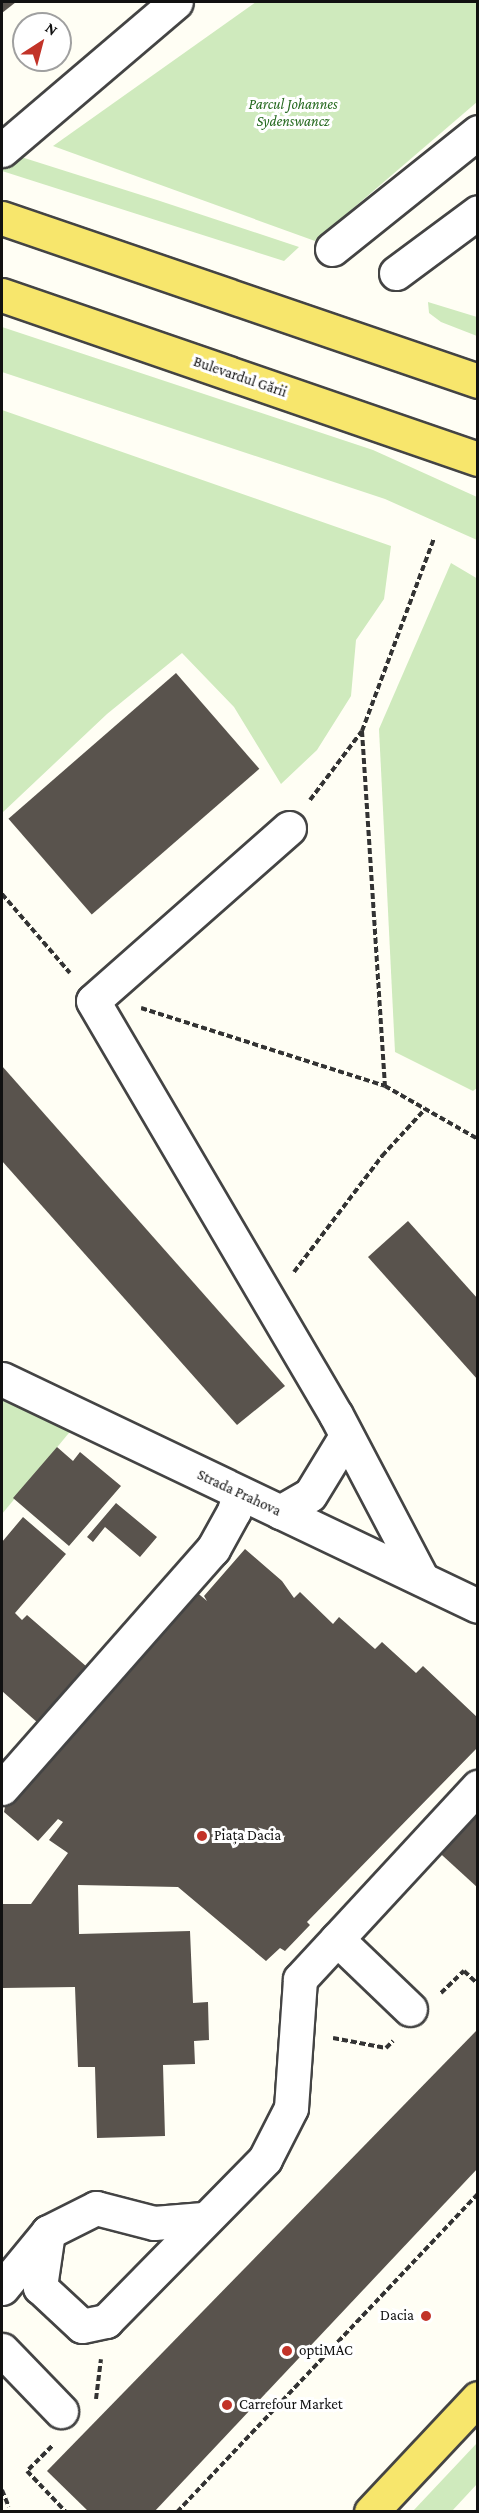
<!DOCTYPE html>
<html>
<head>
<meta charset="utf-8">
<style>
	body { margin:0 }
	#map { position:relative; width:479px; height:2513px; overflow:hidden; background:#fffef4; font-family:"Crimson Pro",serif }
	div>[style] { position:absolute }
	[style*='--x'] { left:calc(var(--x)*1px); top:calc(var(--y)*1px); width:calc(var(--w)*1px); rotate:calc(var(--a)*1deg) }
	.green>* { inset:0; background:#cfeabd }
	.building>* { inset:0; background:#59534d; transform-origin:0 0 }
	.path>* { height:4px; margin-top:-2px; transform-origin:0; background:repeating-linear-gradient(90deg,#333 0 6px,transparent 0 9px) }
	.roads { filter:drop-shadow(2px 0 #444) drop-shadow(-2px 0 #444) drop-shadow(0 2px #444) drop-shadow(0 -2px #444) }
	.minor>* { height:33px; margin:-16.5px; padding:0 16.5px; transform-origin:16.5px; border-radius:16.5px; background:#fff }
	.major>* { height:33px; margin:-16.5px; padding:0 16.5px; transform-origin:16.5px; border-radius:16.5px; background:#f7e66c }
	.dots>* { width:16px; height:16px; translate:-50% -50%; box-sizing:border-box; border:3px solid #fff; border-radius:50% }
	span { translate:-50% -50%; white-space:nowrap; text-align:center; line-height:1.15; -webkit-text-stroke:6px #fff; paint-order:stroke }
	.park-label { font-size:15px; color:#266a20; font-style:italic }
	.street-label { font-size:15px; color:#111 }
	.poi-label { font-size:15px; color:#111 }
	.left { translate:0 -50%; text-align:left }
	.right { translate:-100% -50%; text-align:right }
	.frame { position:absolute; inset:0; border:3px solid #111; pointer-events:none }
	.north { position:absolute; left:12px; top:12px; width:60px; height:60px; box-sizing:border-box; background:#fff; border:2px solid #a0a0a0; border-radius:50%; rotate:36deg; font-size:16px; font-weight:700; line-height:24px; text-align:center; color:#111 }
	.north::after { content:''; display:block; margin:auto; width:21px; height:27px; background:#c23328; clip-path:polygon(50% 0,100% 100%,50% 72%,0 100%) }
</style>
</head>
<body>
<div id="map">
	<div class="green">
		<i style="clip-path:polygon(256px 2px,477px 2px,477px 102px,315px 241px,53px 146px)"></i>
		<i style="clip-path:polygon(18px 156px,160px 201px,299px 247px,284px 261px,2px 171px)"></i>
		<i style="clip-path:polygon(428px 302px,477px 317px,477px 336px,441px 322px,429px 313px)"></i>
		<i style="clip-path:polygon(2px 327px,373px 450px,477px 497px,477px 540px,385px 499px,2px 372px)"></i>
		<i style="clip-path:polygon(2px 410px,391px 546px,384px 599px,356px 640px,351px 696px,317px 750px,281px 784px,234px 707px,182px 653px,107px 714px,2px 813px)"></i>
		<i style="clip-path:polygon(451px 563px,478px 579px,478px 1087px,473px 1091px,395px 1052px,379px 729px)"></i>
		<i style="clip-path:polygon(2px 1395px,73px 1428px,2px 1514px)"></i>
		<i style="clip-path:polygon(477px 2443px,477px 2484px,452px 2511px,413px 2511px)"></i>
	</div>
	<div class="building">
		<i style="clip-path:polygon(2px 2px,16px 2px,2px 13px)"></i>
		<i style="left:176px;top:673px;width:127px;height:222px;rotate:49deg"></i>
		<i style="clip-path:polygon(2px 1066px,285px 1386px,237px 1425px,2px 1161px)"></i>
		<i style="clip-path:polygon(408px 1221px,478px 1299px,478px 1380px,368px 1257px)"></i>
		<i style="clip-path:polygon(57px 1447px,73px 1461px,80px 1452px,121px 1486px,69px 1546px,13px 1498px)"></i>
		<i style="clip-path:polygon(116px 1503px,157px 1537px,140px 1557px,105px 1527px,93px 1542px,87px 1537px)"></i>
		<i style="clip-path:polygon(23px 1517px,66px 1554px,15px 1613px,22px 1620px,27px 1615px,87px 1667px,38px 1723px,2px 1691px,2px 1542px)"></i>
		<i style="clip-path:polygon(245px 1549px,282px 1581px,294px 1598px,300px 1592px,333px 1624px,339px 1617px,375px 1649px,382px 1642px,416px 1673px,423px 1666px,478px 1718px,478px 1747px,307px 1922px,310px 1925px,285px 1951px,280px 1948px,266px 1961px,178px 1887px,78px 1885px,79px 1934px,190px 1931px,193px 2003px,208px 2002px,209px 2040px,194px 2041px,195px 2064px,163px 2065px,165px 2136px,97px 2138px,95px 2067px,78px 2067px,75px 1987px,2px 1988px,2px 1904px,31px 1904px,68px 1853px,49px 1840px,63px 1822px,58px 1819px,38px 1841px,4px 1812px,5px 1807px,194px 1590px,207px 1601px,204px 1596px)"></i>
		<i style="clip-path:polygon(478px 1789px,478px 1888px,431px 1845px)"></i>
		<i style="clip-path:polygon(478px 2029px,478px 2168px,154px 2512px,89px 2512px,47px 2471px)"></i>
	</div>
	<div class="path">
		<i style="--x:362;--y:731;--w:356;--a:86.3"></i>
		<i style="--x:310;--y:800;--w:86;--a:-53"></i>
		<i style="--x:362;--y:731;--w:206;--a:-69.5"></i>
		<i style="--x:2;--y:894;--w:104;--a:49.3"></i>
		<i style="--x:141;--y:1008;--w:256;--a:17.7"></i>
		<i style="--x:385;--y:1086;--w:107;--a:29.7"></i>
		<i style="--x:294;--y:1272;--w:146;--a:-52.8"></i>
		<i style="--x:382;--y:1156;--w:64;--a:-47.5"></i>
		<i style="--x:441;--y:1993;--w:32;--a:-44"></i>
		<i style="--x:464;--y:1971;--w:19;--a:43"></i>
		<i style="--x:333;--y:2038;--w:54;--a:10.7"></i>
		<i style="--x:386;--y:2048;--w:10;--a:-45"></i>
		<i style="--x:96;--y:2399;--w:40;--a:-82.9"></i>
		<i style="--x:52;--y:2446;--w:35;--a:135"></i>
		<i style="--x:27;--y:2471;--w:57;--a:46.4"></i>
		<i style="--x:2;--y:2490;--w:18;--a:68"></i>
		<i style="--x:177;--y:2512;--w:438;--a:-46.6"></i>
	</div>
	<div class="roads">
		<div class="minor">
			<i style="--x:2;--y:150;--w:228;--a:-40.4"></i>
			<i style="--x:332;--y:249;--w:187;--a:-38.7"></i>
			<i style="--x:396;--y:273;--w:102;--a:-36.6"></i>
			<i style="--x:289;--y:828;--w:261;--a:138.6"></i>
			<i style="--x:93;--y:1001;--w:480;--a:59.6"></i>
			<i style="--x:336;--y:1415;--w:185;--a:62.3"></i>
			<i style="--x:2;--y:1379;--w:527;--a:25.5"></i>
			<i style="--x:280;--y:1512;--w:34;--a:-30"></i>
			<i style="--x:310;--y:1495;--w:69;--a:-58.6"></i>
			<i style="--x:2;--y:1788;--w:319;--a:-48.6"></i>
			<i style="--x:213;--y:1549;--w:43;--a:-61.1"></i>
			<i style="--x:234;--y:1511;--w:19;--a:-74"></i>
			<i style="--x:337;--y:1939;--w:101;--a:43.8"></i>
			<i style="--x:203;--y:2219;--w:49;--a:175.3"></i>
			<i style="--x:154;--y:2223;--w:60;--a:-165.5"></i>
			<i style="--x:96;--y:2208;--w:54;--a:153.4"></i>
			<i style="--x:48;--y:2232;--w:56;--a:98.3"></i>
			<i style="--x:40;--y:2287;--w:57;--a:42.9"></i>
			<i style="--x:82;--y:2326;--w:25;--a:-12"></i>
			<i style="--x:106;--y:2321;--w:227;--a:-45.5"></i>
			<i style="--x:265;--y:2159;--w:57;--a:-63"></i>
			<i style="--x:291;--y:2108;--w:129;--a:-86"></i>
			<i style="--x:300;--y:1979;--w:262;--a:-47.2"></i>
			<i style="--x:2;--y:2288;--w:72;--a:-50.6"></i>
			<i style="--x:2;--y:2350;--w:85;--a:46"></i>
		</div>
		<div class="major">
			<i style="--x:2;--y:218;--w:503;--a:18.9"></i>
			<i style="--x:2;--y:295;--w:503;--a:19.01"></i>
			<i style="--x:371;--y:2512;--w:156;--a:-46.8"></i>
		</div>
	</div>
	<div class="dots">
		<i style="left:202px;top:1836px;background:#c23328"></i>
		<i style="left:426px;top:2316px;background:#c23328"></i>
		<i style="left:287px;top:2351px;background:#c23328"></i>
		<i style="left:227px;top:2405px;background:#c23328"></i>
	</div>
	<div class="park-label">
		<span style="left:293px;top:113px">Parcul Johannes<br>Sydenswancz</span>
	</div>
	<div class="street-label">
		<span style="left:240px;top:377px;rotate:19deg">Bulevardul Gării</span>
		<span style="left:239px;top:1493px;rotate:25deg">Strada Prahova</span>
	</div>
	<div class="poi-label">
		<span class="left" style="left:214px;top:1836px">Piața Dacia</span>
		<span class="right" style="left:414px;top:2316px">Dacia</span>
		<span class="left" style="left:299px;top:2351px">optiMAC</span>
		<span class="left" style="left:239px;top:2405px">Carrefour Market</span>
	</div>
	<div class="frame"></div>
	<div class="north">N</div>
</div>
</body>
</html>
